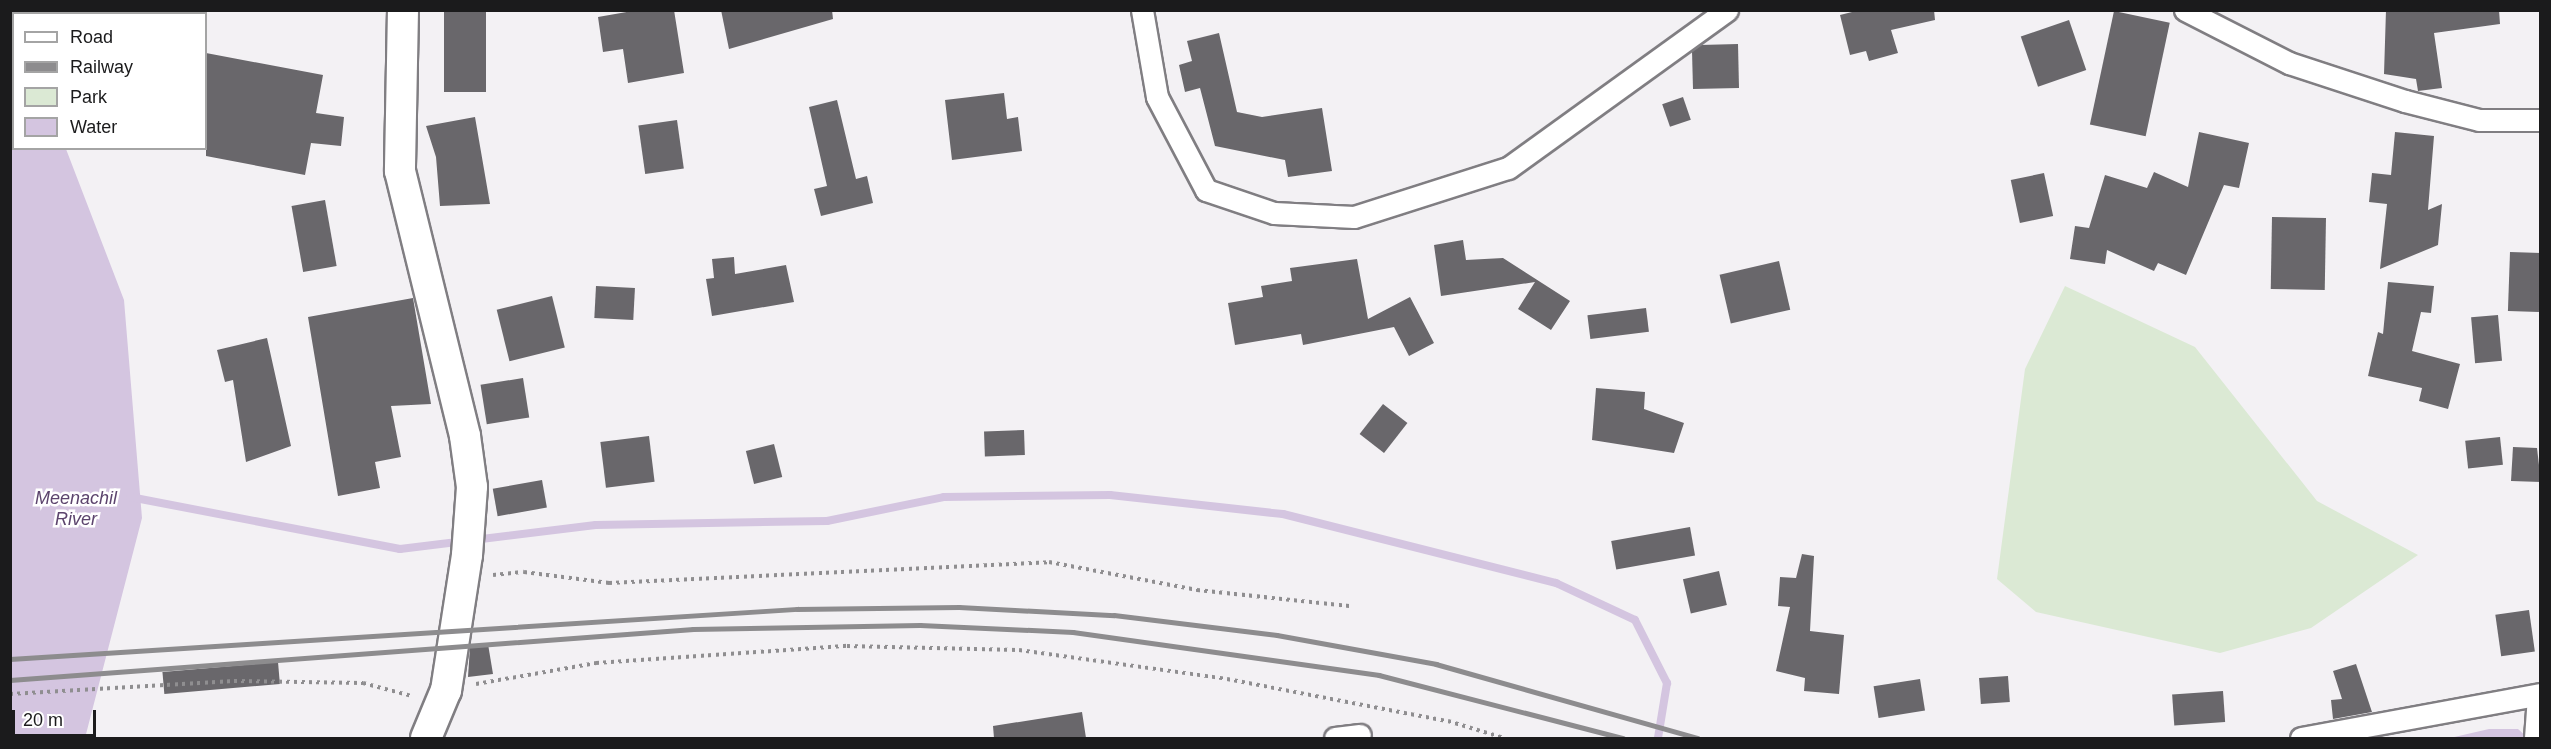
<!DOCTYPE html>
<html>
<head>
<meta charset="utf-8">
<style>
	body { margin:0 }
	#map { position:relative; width:2551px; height:749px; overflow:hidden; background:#f3f1f4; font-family:Arial,sans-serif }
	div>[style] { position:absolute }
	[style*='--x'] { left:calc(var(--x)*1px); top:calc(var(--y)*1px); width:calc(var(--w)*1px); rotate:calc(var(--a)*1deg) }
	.green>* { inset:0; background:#dbe9d4 }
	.water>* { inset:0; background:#d4c5e0 }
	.stream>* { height:8px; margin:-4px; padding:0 4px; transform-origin:4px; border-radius:4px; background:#d4c5e0 }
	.building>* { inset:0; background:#69676b; transform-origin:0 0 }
	.path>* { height:4px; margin-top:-2px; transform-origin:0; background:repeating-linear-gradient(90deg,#8f8e90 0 3px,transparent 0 7.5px) }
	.roads { filter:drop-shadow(2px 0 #807e82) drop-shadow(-2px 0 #807e82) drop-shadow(0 2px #807e82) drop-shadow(0 -2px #807e82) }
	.street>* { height:21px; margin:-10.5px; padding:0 10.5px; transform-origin:10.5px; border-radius:10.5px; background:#fff }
	.secondary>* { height:30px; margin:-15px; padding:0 15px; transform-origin:15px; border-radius:15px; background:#fff }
	.rail>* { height:4.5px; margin:-2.25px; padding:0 2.25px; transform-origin:2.25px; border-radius:2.25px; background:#8d8c8e }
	span { translate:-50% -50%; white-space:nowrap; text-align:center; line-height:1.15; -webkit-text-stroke:5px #fff; paint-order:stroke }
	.water-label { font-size:18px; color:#5c446d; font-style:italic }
	.frame { position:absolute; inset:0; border:12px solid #1b1b1c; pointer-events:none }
	.legend { position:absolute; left:12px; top:12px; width:195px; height:138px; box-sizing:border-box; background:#fff; border:2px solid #a4a4a4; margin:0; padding:8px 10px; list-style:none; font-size:18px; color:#1b1b1c }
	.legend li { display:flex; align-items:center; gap:12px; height:30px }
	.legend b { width:30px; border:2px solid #a4a4a4 }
	.scale { position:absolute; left:12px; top:710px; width:84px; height:27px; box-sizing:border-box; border:3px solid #1b1b1c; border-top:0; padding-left:8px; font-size:18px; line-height:21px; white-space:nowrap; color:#1b1b1c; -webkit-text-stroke:4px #fff; paint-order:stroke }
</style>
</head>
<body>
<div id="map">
	<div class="green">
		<i style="clip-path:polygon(2065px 286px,2195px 347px,2317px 501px,2418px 555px,2311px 628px,2220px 653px,2036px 612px,1997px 579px,2025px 369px)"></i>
	</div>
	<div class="water">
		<i style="clip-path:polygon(10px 11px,14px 148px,66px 149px,124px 300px,142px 518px,85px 738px,11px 738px)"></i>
		<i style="clip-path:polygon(2489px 729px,2518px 729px,2528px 738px,2450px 738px)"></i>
	</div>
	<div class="stream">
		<i style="--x:130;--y:497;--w:275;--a:10.9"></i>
		<i style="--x:400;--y:549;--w:197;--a:-7"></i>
		<i style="--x:596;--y:525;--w:231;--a:-1"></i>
		<i style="--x:827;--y:521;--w:119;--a:-11.6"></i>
		<i style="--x:944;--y:497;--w:166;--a:-0.7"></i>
		<i style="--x:1110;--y:495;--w:174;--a:6.3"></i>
		<i style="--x:1283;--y:514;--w:282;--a:14.2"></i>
		<i style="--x:1556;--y:583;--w:87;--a:25.1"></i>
		<i style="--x:1635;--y:620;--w:71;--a:63.1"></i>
		<i style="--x:1667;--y:683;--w:56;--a:99.3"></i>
	</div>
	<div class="building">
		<i style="left:444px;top:10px;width:42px;height:82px"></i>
		<i style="clip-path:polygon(638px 10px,674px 10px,684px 73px,628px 83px,623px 49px,603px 52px,598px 17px)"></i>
		<i style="clip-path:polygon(721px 10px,832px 10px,833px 19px,729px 49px)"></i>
		<i style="clip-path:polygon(1860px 10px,1934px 10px,1935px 20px,1891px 30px,1898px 53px,1869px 61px,1866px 51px,1850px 55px,1840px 15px)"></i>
		<i style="clip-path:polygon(2386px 10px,2499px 10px,2500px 24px,2434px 33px,2442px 88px,2418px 91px,2416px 79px,2384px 74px)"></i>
		<i style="left:2114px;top:11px;width:57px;height:116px;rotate:12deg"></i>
		<i style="left:2069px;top:20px;width:53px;height:51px;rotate:71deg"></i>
		<i style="clip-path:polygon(1219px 33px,1237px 112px,1262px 117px,1322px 108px,1332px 171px,1288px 177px,1285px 160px,1215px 146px,1200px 88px,1185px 92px,1179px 65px,1192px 61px,1187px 41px)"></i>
		<i style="clip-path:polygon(1738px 44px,1739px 88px,1693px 89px,1692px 51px,1700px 45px)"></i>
		<i style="clip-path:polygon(206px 53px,323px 75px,316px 113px,344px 117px,341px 146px,311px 143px,305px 175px,206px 156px)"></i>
		<i style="clip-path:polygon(1004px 93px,1007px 119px,1018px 117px,1022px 151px,952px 160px,945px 100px)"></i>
		<i style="left:1683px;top:97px;width:24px;height:22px;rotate:71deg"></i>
		<i style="clip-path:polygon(837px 100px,856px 179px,867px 176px,873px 203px,821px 216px,814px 189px,827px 186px,809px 107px)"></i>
		<i style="clip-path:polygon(475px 117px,490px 204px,440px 206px,436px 157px,426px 126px)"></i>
		<i style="left:677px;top:120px;width:49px;height:39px;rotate:82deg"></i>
		<i style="clip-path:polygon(2199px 132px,2249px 143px,2239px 188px,2224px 185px,2186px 275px,2158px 263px,2154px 271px,2107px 250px,2105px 264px,2070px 259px,2075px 226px,2089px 228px,2105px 175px,2147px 188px,2154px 172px,2188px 187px)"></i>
		<i style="clip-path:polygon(2395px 132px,2434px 136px,2428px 210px,2442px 204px,2438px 245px,2380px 269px,2387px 204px,2369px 202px,2372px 173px,2391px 175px)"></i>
		<i style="left:2044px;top:173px;width:44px;height:34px;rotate:78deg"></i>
		<i style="left:325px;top:200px;width:67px;height:34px;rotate:80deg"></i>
		<i style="left:2272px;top:217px;width:54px;height:72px;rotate:1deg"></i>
		<i style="clip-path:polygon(1463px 240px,1466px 260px,1503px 258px,1570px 301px,1551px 330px,1518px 309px,1535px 282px,1441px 296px,1434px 245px)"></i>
		<i style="left:2510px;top:252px;width:31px;height:59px;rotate:2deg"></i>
		<i style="clip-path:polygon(734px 257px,735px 274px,786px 265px,794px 302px,712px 316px,706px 279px,714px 278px,712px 259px)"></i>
		<i style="clip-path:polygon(1357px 259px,1368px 319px,1410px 297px,1434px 343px,1409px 356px,1394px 327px,1303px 345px,1301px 334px,1235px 345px,1228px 303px,1263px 297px,1261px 286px,1292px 281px,1290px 268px)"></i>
		<i style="left:1779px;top:261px;width:50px;height:61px;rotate:77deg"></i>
		<i style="clip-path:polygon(2388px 282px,2434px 286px,2431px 313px,2421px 312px,2412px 351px,2460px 364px,2448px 409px,2419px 401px,2422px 388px,2368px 376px,2378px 332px,2383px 334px)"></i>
		<i style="left:596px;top:286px;width:39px;height:32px;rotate:3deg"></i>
		<i style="left:552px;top:296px;width:53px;height:57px;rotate:76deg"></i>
		<i style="clip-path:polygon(413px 298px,431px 404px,391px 406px,401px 457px,375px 462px,380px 488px,338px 496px,308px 317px)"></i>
		<i style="left:1646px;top:308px;width:24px;height:59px;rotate:83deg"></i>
		<i style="left:2498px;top:315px;width:46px;height:27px;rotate:85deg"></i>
		<i style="clip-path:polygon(267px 338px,291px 446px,246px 462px,233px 380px,225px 382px,217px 350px)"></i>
		<i style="left:523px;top:378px;width:40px;height:43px;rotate:81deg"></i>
		<i style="clip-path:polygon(1596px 388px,1645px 392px,1644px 409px,1684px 423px,1674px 453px,1592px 440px)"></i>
		<i style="left:1383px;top:404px;width:31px;height:38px;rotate:38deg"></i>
		<i style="left:1024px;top:430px;width:25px;height:40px;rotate:88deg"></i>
		<i style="left:649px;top:436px;width:46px;height:49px;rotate:83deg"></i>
		<i style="left:2500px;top:437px;width:28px;height:35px;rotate:84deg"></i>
		<i style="left:774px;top:444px;width:34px;height:29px;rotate:76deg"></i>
		<i style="clip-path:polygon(2513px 447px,2537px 448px,2541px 482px,2511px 481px)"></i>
		<i style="left:542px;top:480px;width:28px;height:50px;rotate:80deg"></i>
		<i style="left:1690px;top:527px;width:29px;height:80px;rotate:80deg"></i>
		<i style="clip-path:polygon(1802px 554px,1814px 556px,1810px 631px,1844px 635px,1839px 694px,1804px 691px,1805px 678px,1776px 671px,1790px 607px,1778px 606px,1780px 577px,1796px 578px)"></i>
		<i style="left:1719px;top:571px;width:35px;height:37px;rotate:77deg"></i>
		<i style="left:2529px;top:610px;width:42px;height:34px;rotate:82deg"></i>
		<i style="clip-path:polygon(488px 644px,493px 674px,468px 677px,470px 647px)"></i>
		<i style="left:278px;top:662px;width:22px;height:116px;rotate:85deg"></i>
		<i style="clip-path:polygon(2356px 664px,2372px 712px,2333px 719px,2331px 700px,2342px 699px,2333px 671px)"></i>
		<i style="left:2008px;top:676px;width:26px;height:29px;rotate:86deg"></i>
		<i style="left:1920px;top:679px;width:32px;height:47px;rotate:81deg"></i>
		<i style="left:2223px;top:691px;width:31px;height:51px;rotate:86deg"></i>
		<i style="clip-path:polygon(1082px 712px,1086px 738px,994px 738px,993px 726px)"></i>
	</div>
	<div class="path">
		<i style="--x:493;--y:575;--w:31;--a:-6"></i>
		<i style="--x:524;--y:572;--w:86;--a:7.4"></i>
		<i style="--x:609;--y:583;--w:441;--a:-2.7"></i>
		<i style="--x:1049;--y:562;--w:151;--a:10.7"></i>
		<i style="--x:1197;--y:590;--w:153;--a:6"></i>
		<i style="--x:476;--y:684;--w:122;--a:-9.9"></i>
		<i style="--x:596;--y:663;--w:252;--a:-3.9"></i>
		<i style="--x:847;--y:646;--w:172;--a:1.3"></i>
		<i style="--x:1019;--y:650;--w:210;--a:7.9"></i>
		<i style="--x:1227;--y:679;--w:225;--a:10.8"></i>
		<i style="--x:1448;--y:721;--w:59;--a:16.9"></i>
		<i style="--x:10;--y:694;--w:224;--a:-3.3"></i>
		<i style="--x:234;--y:681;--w:129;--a:0.9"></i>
		<i style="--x:363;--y:683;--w:51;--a:14.9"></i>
	</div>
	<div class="roads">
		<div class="street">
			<i style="--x:1142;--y:10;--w:88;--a:80.2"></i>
			<i style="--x:1157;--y:97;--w:105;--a:62.2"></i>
			<i style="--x:1206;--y:190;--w:72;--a:18.7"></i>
			<i style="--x:1274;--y:213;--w:80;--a:2.9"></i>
			<i style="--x:1354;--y:217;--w:162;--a:-17.7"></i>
			<i style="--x:1508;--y:168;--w:270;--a:-35.8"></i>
			<i style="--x:2185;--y:10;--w:117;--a:27"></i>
			<i style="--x:2289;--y:63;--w:122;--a:18.1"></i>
			<i style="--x:2405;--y:101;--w:76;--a:14.4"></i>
			<i style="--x:2479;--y:120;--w:61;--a:0"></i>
			<i style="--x:1335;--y:738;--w:25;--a:-7"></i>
			<i style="--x:2301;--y:738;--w:243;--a:-10.4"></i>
			<i style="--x:2535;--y:738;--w:42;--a:-85.9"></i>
		</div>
		<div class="secondary">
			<i style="--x:403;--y:10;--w:161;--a:91.1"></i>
			<i style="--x:400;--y:171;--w:273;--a:76.2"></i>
			<i style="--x:465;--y:436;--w:51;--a:82.2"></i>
			<i style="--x:472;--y:487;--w:68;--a:94.2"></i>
			<i style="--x:467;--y:555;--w:137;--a:98.8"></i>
			<i style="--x:446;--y:690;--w:52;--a:112.6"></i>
		</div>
	</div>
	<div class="rail">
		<i style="--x:10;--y:659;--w:789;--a:-3.64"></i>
		<i style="--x:797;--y:609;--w:162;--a:-0.7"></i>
		<i style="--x:959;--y:607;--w:155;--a:3"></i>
		<i style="--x:1114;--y:615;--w:164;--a:7"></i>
		<i style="--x:1277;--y:635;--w:162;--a:10.3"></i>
		<i style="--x:1436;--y:664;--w:272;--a:15.8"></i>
		<i style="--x:10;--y:680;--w:685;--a:-4.27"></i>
		<i style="--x:693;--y:629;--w:227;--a:-1"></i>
		<i style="--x:920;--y:625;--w:153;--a:2.6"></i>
		<i style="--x:1073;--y:632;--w:309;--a:8"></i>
		<i style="--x:1379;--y:675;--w:252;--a:14.5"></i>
	</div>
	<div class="water-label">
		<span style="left:76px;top:509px">Meenachil<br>River</span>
	</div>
	<div class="frame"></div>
	<ul class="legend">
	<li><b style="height:8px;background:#fff"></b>Road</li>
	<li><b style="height:8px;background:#8d8c8e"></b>Railway</li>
	<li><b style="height:16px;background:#dbe9d4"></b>Park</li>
	<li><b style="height:16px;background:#d4c5e0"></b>Water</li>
	</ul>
	<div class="scale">20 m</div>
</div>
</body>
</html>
